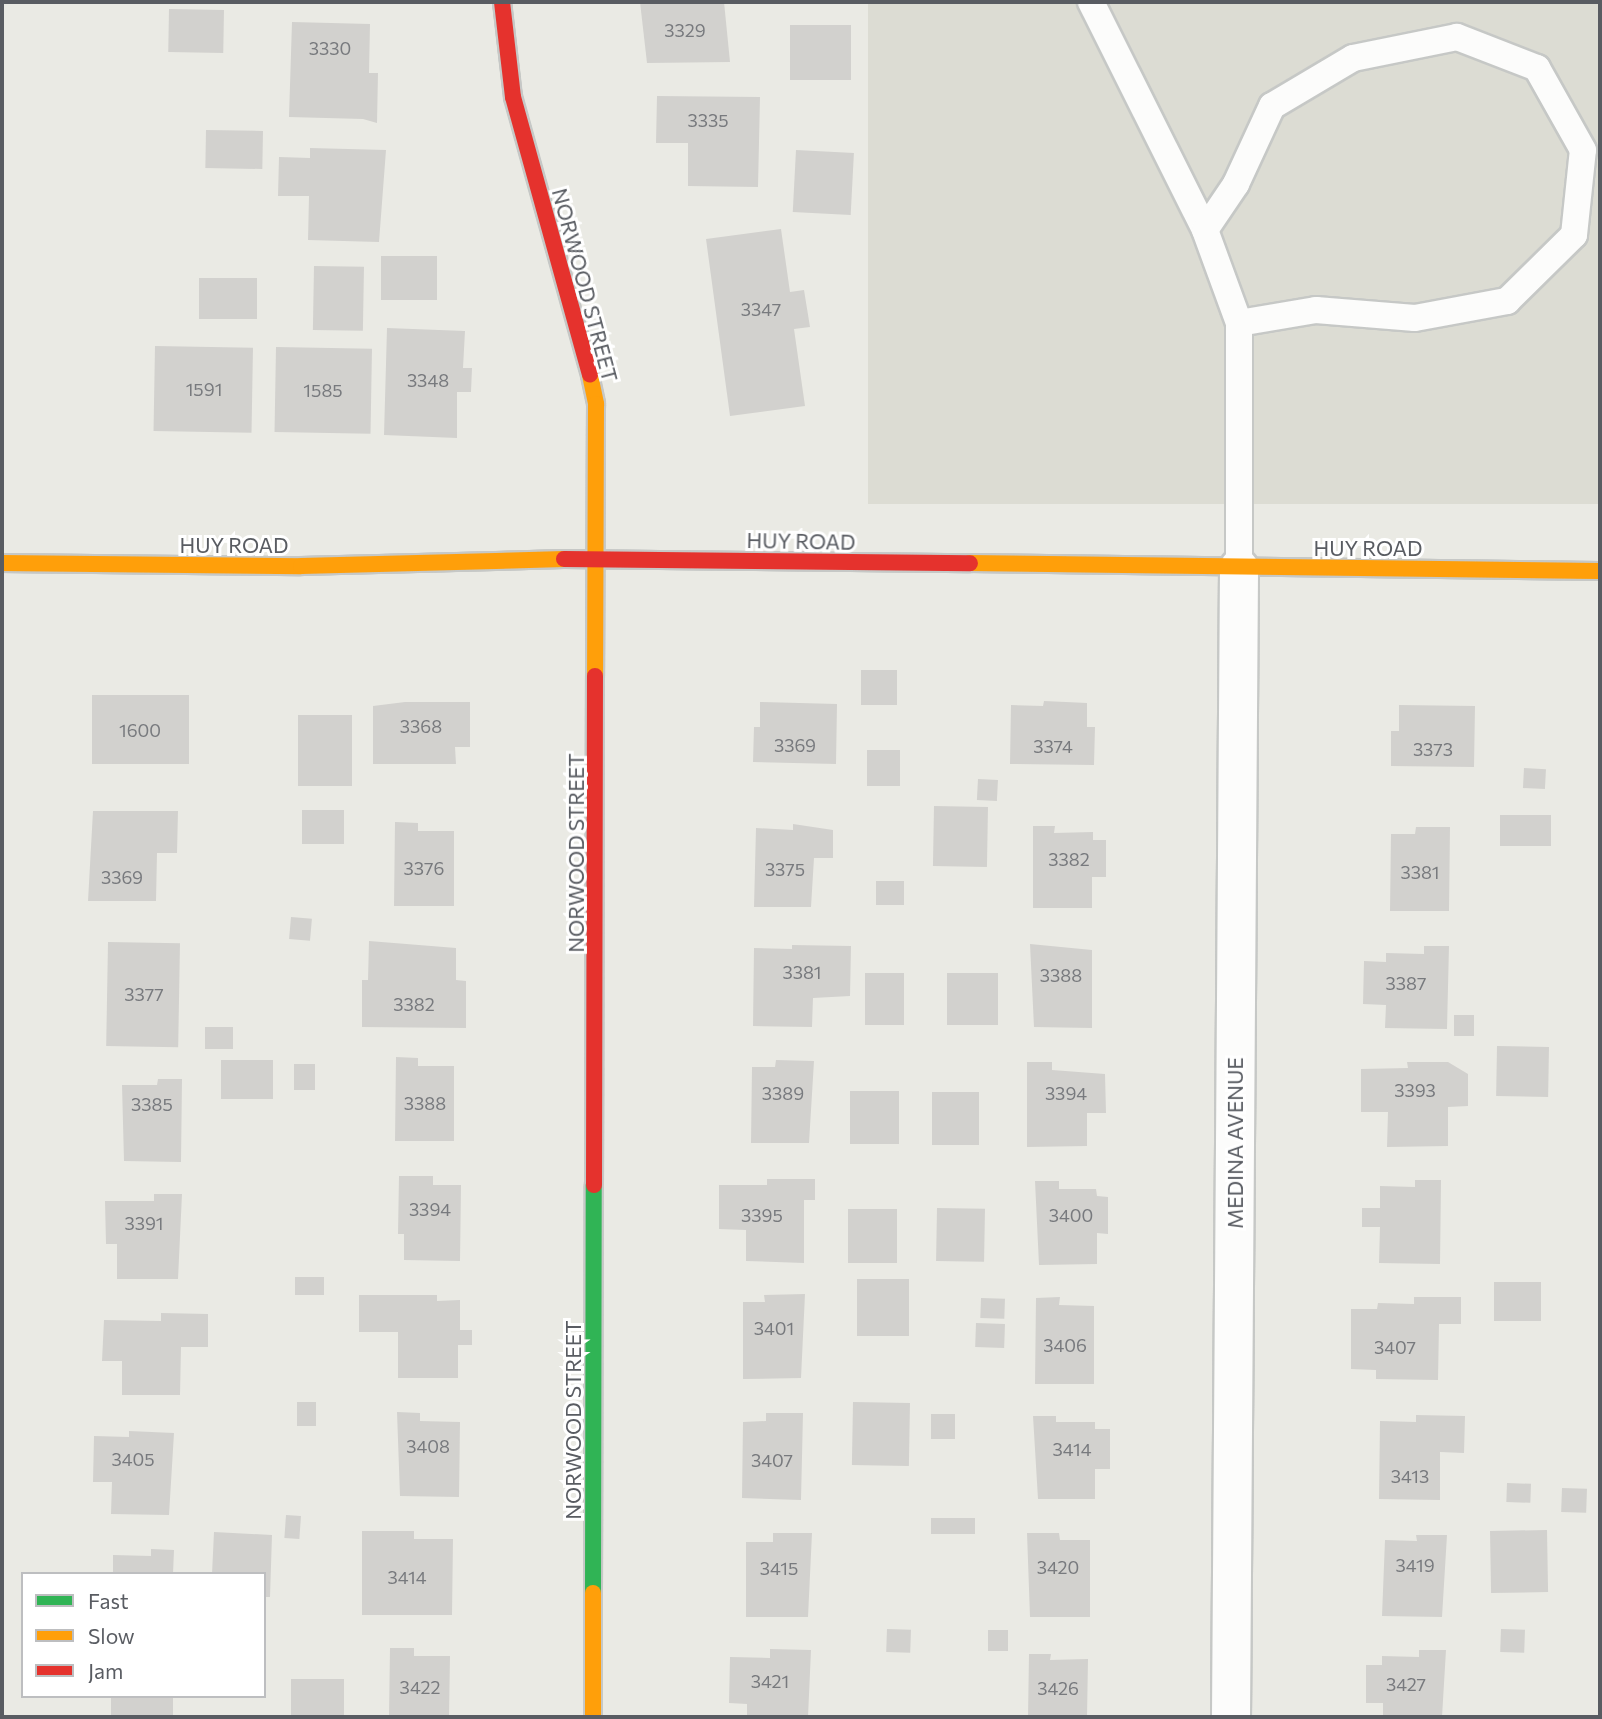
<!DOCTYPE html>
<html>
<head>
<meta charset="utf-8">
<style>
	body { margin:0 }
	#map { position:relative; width:1602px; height:1719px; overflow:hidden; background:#eaeae4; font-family:Commissioner,sans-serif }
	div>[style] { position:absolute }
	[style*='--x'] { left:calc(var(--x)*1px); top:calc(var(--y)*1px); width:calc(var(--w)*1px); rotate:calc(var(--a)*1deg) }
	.education>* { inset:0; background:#dcdcd3; transform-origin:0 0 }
	.building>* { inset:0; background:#d2d1ce; transform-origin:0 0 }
	.roads { filter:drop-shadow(2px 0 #c6c8c6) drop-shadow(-2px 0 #c6c8c6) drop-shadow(0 2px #c6c8c6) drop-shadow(0 -2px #c6c8c6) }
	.lane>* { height:26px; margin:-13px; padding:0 13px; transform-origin:13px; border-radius:13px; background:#fcfcfb }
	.street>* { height:38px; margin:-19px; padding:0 19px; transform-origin:19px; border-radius:19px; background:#fcfcfb }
	.fast>* { height:16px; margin:-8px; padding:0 8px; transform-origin:8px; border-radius:8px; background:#30b455 }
	.slow>* { height:16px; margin:-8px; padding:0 8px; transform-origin:8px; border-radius:8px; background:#ff9f0a }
	.jam>* { height:16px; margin:-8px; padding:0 8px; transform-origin:8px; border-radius:8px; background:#e5322d }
	span { translate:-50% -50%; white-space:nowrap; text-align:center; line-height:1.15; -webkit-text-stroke:6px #fff; paint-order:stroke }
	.number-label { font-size:18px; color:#787a7e }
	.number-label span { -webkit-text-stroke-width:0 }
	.street-label { font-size:21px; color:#595c62 }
	.frame { position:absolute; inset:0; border:4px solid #595c62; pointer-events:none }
	.legend { position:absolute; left:21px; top:1572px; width:245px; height:126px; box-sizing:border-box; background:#fff; border:2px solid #bdbec0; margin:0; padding:9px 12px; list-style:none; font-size:21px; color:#595c62 }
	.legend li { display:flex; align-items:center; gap:14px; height:35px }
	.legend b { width:35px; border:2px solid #bdbec0 }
</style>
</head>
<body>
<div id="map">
	<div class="education">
		<i style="left:868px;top:2px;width:732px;height:502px"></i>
	</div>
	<div class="building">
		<i style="clip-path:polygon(640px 2px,724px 2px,730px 62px,647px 63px)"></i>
		<i style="left:169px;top:9px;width:55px;height:43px;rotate:1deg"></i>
		<i style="clip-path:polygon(292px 22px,370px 24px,369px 73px,378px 73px,377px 123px,363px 119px,289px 117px)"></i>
		<i style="left:790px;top:25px;width:61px;height:55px"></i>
		<i style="clip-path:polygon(657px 96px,760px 97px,758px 187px,688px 186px,688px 143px,656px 143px)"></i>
		<i style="left:206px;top:130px;width:57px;height:38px;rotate:1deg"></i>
		<i style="clip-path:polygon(310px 148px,386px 150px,379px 242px,308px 240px,309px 196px,278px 196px,279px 157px,310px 158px)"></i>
		<i style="left:796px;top:150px;width:58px;height:62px;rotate:3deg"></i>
		<i style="clip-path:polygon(781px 229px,790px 292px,804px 290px,810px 327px,794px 329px,805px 406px,730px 416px,706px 239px)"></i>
		<i style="left:381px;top:256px;width:56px;height:44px"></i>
		<i style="left:314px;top:266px;width:50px;height:64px;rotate:1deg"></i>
		<i style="left:199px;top:278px;width:58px;height:41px"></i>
		<i style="clip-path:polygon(387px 328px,465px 331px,463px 368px,472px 368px,471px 392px,457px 392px,457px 438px,384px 435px)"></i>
		<i style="left:155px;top:346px;width:98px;height:85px;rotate:1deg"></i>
		<i style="left:276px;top:347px;width:96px;height:85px;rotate:1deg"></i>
		<i style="left:861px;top:670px;width:36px;height:35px"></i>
		<i style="left:92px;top:695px;width:97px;height:69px"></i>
		<i style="clip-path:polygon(1044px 701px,1087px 703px,1087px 727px,1095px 727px,1094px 765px,1010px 764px,1011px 705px,1043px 706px)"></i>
		<i style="clip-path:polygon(405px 702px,470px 702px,470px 747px,455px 747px,456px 764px,373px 764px,373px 706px)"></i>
		<i style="clip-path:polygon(760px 702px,837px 704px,836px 764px,753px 762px,754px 727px,760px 727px)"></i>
		<i style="clip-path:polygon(1399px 705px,1475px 706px,1474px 767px,1391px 766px,1391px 731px,1399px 731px)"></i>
		<i style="left:298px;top:715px;width:54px;height:71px"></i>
		<i style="left:900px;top:750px;width:36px;height:33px;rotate:90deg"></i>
		<i style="left:1524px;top:768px;width:22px;height:20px;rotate:3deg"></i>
		<i style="left:978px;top:779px;width:20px;height:21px;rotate:3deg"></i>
		<i style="left:934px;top:806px;width:54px;height:60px;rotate:1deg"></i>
		<i style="left:344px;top:810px;width:34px;height:42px;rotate:90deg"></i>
		<i style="clip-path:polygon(93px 811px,178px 811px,177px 853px,157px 853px,156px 901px,88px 901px)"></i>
		<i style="left:1500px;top:815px;width:51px;height:31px"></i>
		<i style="clip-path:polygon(395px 822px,418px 823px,418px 831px,454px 831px,454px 906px,394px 906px)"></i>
		<i style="clip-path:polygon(793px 824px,833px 830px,833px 858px,814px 858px,811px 907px,754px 907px,756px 828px,793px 830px)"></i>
		<i style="clip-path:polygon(1033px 826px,1055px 826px,1054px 833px,1093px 832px,1093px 840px,1106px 840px,1106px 877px,1092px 877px,1092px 908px,1033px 908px)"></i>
		<i style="clip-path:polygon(1416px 827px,1450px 827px,1449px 911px,1390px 911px,1391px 834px,1415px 834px)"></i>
		<i style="left:904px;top:881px;width:24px;height:28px;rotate:90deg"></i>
		<i style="left:291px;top:917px;width:21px;height:22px;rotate:5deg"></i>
		<i style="clip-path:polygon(369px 941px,456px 948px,456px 980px,466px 981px,466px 1028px,362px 1027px,362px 980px,368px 980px)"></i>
		<i style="left:108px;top:942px;width:72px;height:104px;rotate:1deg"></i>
		<i style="clip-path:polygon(1030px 944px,1092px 950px,1092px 1028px,1034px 1027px)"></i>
		<i style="clip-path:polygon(792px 945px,851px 946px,850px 996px,813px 998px,812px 1027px,753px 1026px,754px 948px,792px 949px)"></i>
		<i style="clip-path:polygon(1424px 946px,1449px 946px,1447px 1029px,1385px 1028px,1386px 1005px,1363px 1004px,1364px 961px,1386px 962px,1386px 953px,1424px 954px)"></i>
		<i style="left:865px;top:973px;width:39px;height:52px"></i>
		<i style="left:947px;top:973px;width:51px;height:52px"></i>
		<i style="left:1454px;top:1015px;width:20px;height:21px"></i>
		<i style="left:205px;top:1027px;width:28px;height:22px"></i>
		<i style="left:1497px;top:1046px;width:52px;height:50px;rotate:1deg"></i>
		<i style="clip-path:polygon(396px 1057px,418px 1058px,418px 1066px,454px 1066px,454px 1141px,395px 1141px)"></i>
		<i style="left:221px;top:1060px;width:52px;height:39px"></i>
		<i style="clip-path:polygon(776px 1060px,814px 1061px,809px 1143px,751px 1143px,752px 1067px,775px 1067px)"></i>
		<i style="clip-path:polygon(1027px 1062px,1052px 1062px,1052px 1070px,1105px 1074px,1106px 1113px,1087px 1113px,1087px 1146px,1027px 1147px)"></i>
		<i style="clip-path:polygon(1407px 1062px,1448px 1062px,1468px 1074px,1468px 1106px,1448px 1107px,1448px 1146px,1387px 1147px,1388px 1112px,1361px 1112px,1361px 1069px,1408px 1068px)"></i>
		<i style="left:315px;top:1064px;width:26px;height:21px;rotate:90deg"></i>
		<i style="clip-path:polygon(158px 1079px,182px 1079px,181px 1162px,124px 1161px,122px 1085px,157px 1085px)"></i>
		<i style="left:850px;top:1091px;width:49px;height:53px"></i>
		<i style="left:932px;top:1092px;width:47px;height:53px"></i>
		<i style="clip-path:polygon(399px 1176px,433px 1176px,433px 1185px,461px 1185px,460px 1261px,404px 1260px,404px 1234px,398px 1234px)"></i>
		<i style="clip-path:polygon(767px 1179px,815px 1179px,815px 1200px,804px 1200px,804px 1263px,746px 1261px,746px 1230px,719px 1229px,719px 1185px,767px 1185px)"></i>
		<i style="clip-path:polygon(1415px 1180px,1441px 1180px,1440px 1264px,1379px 1263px,1380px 1227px,1362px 1227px,1362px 1208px,1380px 1208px,1380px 1186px,1415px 1187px)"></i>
		<i style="clip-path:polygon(1035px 1181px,1059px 1181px,1059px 1189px,1096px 1189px,1097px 1196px,1108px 1197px,1108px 1234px,1097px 1233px,1097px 1264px,1039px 1265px)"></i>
		<i style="clip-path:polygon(154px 1194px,182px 1194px,178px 1279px,117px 1279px,117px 1244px,106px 1244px,105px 1201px,154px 1201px)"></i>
		<i style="left:937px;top:1208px;width:48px;height:53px;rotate:1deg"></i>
		<i style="left:848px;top:1209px;width:49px;height:54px"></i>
		<i style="left:295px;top:1277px;width:29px;height:18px"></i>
		<i style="left:909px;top:1279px;width:57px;height:52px;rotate:90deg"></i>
		<i style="left:1494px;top:1282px;width:47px;height:39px"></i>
		<i style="clip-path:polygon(805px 1294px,801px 1378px,743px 1379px,743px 1302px,765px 1302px,764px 1295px)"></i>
		<i style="clip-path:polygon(359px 1295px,437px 1295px,437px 1301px,460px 1300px,460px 1330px,472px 1330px,472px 1345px,458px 1345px,458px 1378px,398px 1378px,398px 1332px,359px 1332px)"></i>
		<i style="clip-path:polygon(1060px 1297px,1059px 1305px,1094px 1306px,1094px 1384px,1035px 1384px,1036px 1298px)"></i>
		<i style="clip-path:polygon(1414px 1297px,1461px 1297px,1461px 1324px,1439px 1324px,1438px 1380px,1376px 1379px,1376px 1370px,1351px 1369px,1351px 1309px,1377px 1309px,1378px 1303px,1414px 1304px)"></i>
		<i style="left:981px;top:1298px;width:24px;height:20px;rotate:2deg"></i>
		<i style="clip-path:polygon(161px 1313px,208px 1314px,208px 1347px,181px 1347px,180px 1395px,122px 1395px,122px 1361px,102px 1361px,104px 1320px,161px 1321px)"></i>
		<i style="left:976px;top:1323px;width:29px;height:24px;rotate:2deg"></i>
		<i style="left:297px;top:1402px;width:19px;height:24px"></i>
		<i style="left:853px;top:1402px;width:57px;height:63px;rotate:1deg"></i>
		<i style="clip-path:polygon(397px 1412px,420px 1413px,420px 1421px,460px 1422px,459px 1497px,400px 1496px)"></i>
		<i style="clip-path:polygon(766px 1413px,803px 1413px,801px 1500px,742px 1498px,743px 1422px,766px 1421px)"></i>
		<i style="left:931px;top:1414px;width:24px;height:25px"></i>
		<i style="clip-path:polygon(1416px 1415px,1465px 1416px,1464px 1453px,1440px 1452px,1440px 1500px,1379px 1499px,1380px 1421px,1416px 1422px)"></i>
		<i style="clip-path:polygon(1033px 1416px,1056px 1416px,1056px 1422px,1095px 1422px,1095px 1429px,1110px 1429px,1110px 1469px,1095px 1469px,1095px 1499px,1038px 1499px)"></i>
		<i style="clip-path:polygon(129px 1431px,174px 1433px,169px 1515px,111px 1514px,112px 1482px,93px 1482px,94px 1436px,129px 1437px)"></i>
		<i style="left:1507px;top:1483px;width:24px;height:19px;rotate:2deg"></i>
		<i style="left:1562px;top:1488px;width:25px;height:24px;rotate:2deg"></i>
		<i style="left:286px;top:1515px;width:15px;height:23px;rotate:4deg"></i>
		<i style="left:975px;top:1518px;width:16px;height:44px;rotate:90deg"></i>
		<i style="left:1547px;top:1530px;width:62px;height:57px;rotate:89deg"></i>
		<i style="clip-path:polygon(362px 1531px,414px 1531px,414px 1539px,453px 1539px,452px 1615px,362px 1615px)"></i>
		<i style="clip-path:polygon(214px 1532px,272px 1535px,270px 1597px,264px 1597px,264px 1574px,212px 1574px)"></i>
		<i style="clip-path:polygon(773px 1533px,812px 1533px,808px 1617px,746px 1617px,746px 1542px,773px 1542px)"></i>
		<i style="clip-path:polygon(1027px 1533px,1059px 1533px,1060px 1540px,1090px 1540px,1090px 1617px,1030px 1617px)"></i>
		<i style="clip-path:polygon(1416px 1535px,1447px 1535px,1442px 1617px,1382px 1616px,1385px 1540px,1417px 1541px)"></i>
		<i style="clip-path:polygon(151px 1549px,174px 1550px,173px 1574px,113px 1574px,113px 1555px,151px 1556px)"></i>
		<i style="left:887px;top:1629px;width:24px;height:23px;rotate:2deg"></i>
		<i style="left:1501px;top:1629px;width:24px;height:23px;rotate:2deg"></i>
		<i style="left:1008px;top:1630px;width:21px;height:20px;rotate:90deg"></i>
		<i style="clip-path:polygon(390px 1648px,414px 1648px,414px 1656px,450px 1656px,449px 1717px,389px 1717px)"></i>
		<i style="clip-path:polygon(770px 1649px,811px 1650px,808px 1717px,747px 1717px,747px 1704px,729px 1703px,730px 1657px,770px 1658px)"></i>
		<i style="clip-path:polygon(1419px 1650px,1446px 1650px,1442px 1717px,1383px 1717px,1383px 1703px,1366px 1703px,1366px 1665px,1382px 1665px,1382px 1656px,1419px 1657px)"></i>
		<i style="clip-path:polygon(1029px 1654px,1051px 1654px,1050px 1660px,1088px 1659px,1087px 1717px,1028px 1717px)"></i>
		<i style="left:344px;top:1679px;width:38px;height:53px;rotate:90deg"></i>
		<i style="left:111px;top:1696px;width:62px;height:21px"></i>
	</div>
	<div class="roads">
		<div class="lane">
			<i style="--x:1091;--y:2;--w:255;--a:63.4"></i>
			<i style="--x:1239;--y:568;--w:245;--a:-90"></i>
			<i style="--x:1239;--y:323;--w:78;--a:-9.6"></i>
			<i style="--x:1316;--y:310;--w:99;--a:4.6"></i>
			<i style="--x:1415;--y:318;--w:94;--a:-10.5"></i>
			<i style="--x:1507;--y:301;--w:94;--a:-44.6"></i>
			<i style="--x:1574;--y:235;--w:85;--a:-84"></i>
			<i style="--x:1583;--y:150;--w:94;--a:-119.3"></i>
			<i style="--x:1537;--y:68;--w:86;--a:-158.8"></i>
			<i style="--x:1457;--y:37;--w:106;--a:168.6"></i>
			<i style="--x:1353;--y:58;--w:94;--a:149.3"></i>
			<i style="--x:1272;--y:106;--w:86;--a:114.8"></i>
			<i style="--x:1236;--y:184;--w:55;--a:124"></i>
			<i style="--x:1205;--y:230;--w:99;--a:69.9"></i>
		</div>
		<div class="street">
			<i style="--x:1231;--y:1717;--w:1149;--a:-89.6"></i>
		</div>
		<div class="fast">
			<i style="--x:593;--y:1593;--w:408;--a:-89.9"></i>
		</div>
		<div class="slow">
			<i style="--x:590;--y:375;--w:30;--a:78"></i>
			<i style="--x:596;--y:404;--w:272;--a:90.2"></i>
			<i style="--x:2;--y:563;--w:299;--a:0.6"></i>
			<i style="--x:301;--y:566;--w:263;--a:-1.5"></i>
			<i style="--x:970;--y:563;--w:630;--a:0.73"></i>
			<i style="--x:593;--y:1717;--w:124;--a:-90"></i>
		</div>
		<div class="jam">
			<i style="--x:502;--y:2;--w:96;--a:83.4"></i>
			<i style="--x:513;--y:97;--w:288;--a:74.5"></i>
			<i style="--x:564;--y:559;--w:406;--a:0.6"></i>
			<i style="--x:594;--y:1185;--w:509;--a:-89.89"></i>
		</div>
	</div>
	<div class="number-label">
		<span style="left:685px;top:30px">3329</span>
		<span style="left:330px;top:48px">3330</span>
		<span style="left:708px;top:120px">3335</span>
		<span style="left:761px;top:309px">3347</span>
		<span style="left:428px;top:380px">3348</span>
		<span style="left:204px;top:389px">1591</span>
		<span style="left:323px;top:390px">1585</span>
		<span style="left:421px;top:726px">3368</span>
		<span style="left:140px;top:730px">1600</span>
		<span style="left:795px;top:745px">3369</span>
		<span style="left:1053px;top:746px">3374</span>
		<span style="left:1433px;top:749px">3373</span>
		<span style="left:1069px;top:859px">3382</span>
		<span style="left:424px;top:868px">3376</span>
		<span style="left:785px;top:869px">3375</span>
		<span style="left:1420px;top:872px">3381</span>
		<span style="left:122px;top:877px">3369</span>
		<span style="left:802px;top:972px">3381</span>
		<span style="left:1061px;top:975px">3388</span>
		<span style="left:1406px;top:983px">3387</span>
		<span style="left:144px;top:994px">3377</span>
		<span style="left:414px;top:1004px">3382</span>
		<span style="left:1415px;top:1090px">3393</span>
		<span style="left:783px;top:1093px">3389</span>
		<span style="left:1066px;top:1093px">3394</span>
		<span style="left:425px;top:1103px">3388</span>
		<span style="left:152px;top:1104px">3385</span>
		<span style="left:430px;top:1209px">3394</span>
		<span style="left:762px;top:1215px">3395</span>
		<span style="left:1071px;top:1215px">3400</span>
		<span style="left:144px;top:1223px">3391</span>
		<span style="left:774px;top:1328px">3401</span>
		<span style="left:1065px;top:1345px">3406</span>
		<span style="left:1395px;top:1347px">3407</span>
		<span style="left:428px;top:1446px">3408</span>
		<span style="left:1072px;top:1449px">3414</span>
		<span style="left:133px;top:1459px">3405</span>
		<span style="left:772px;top:1460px">3407</span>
		<span style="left:1410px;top:1476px">3413</span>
		<span style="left:1415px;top:1565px">3419</span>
		<span style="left:1058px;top:1567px">3420</span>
		<span style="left:779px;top:1568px">3415</span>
		<span style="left:407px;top:1577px">3414</span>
		<span style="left:770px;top:1681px">3421</span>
		<span style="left:1406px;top:1684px">3427</span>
		<span style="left:420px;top:1687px">3422</span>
		<span style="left:1058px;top:1688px">3426</span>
	</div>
	<div class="street-label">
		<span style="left:585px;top:285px;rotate:75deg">NORWOOD STREET</span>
		<span style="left:801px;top:541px;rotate:1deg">HUY ROAD</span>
		<span style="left:234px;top:545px">HUY ROAD</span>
		<span style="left:1368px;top:548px">HUY ROAD</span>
		<span style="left:576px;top:853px;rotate:-90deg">NORWOOD STREET</span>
		<span style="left:1235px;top:1143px;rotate:-90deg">MEDINA AVENUE</span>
		<span style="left:573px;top:1420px;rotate:-90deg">NORWOOD STREET</span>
	</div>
	<div class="frame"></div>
	<ul class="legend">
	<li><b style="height:9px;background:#30b455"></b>Fast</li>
	<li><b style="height:9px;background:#ff9f0a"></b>Slow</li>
	<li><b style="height:9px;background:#e5322d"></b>Jam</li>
	</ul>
</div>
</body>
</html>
